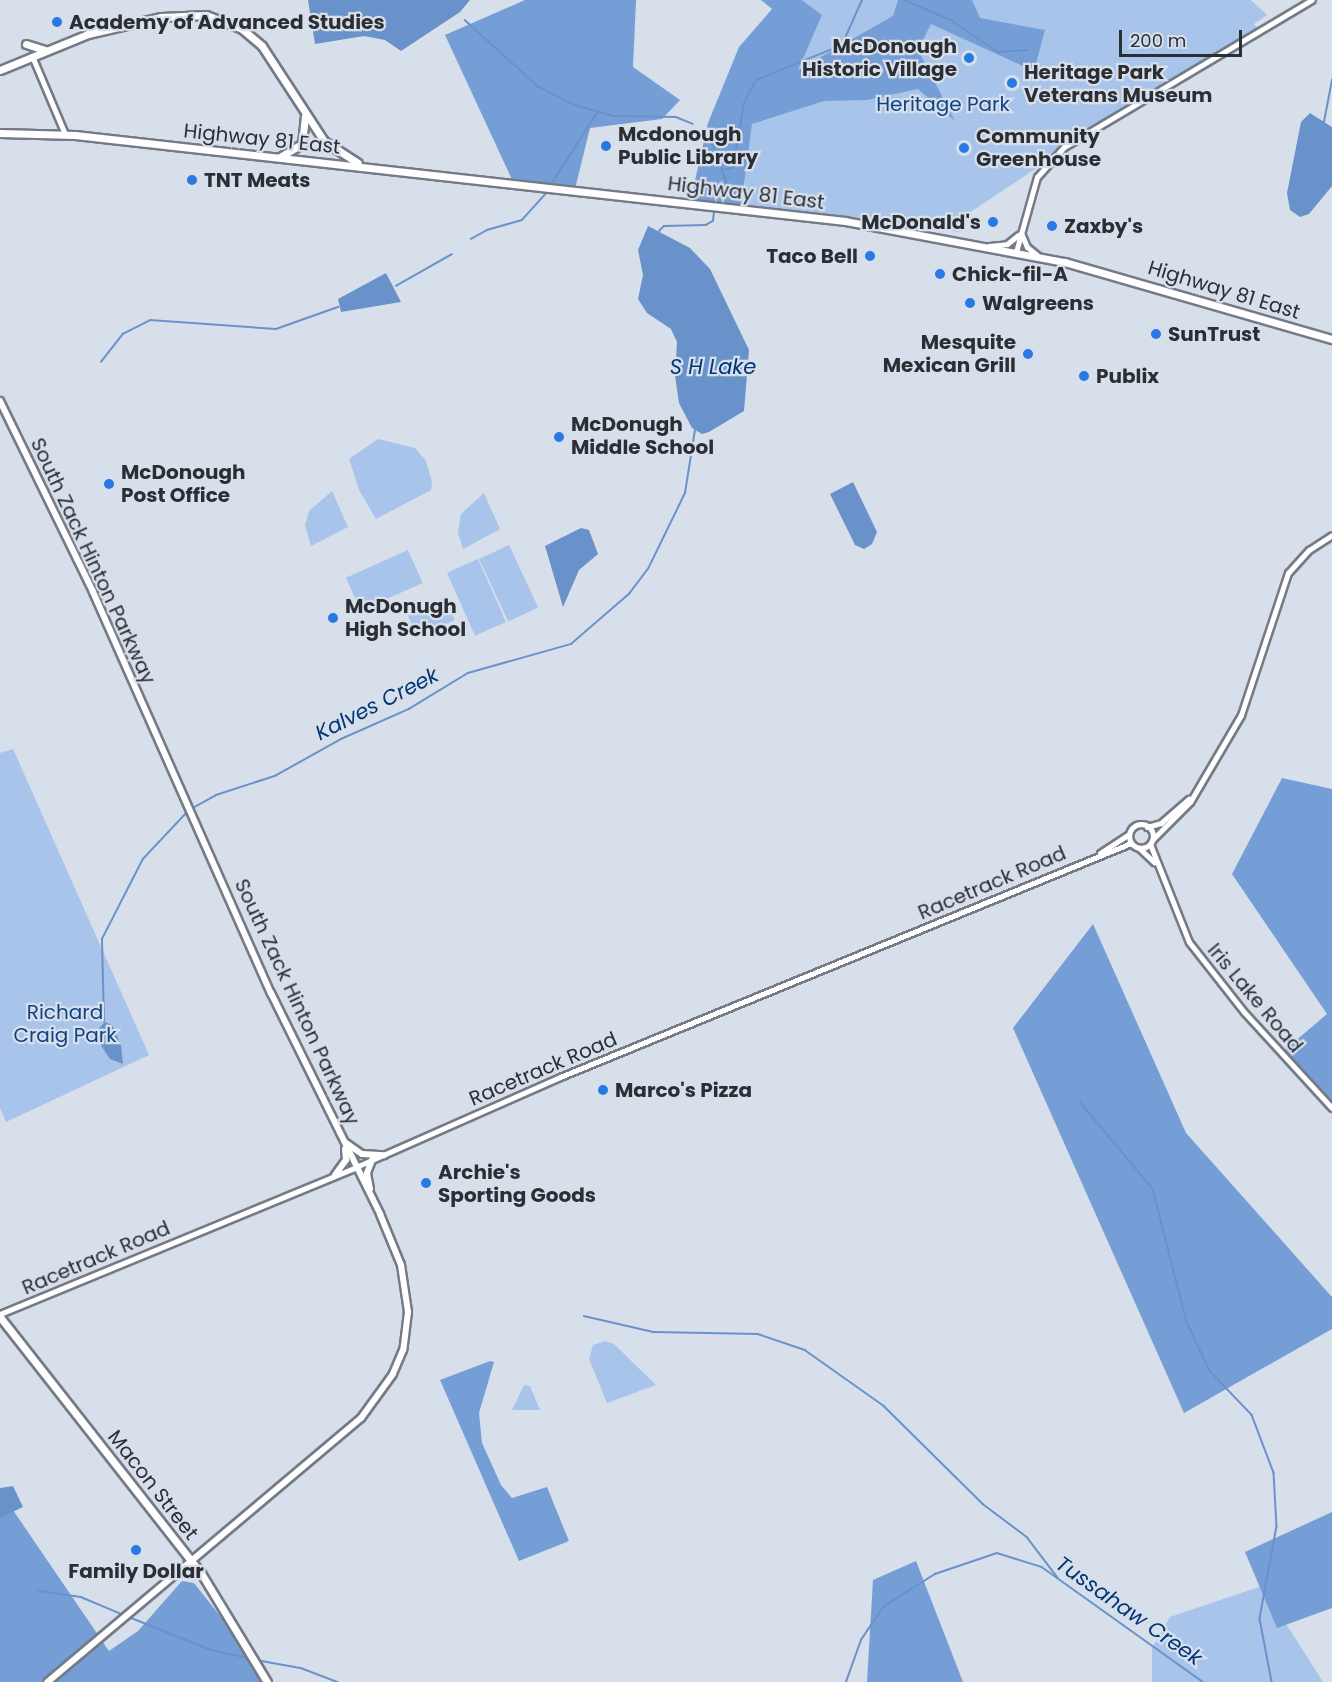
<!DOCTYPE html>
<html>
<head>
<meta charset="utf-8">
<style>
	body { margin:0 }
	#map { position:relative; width:1332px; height:1682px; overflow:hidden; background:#d7dfeb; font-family:Poppins,sans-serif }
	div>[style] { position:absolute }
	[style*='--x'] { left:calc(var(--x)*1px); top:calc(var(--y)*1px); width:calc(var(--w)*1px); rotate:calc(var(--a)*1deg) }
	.green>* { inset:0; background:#a9c4ea; transform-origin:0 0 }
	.forest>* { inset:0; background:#759ed6 }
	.water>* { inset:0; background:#6a92ca }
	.stream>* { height:1.5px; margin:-0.75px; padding:0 0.75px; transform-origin:0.75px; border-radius:0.75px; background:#6a92ca }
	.roads { filter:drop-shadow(2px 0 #747b86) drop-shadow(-2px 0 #747b86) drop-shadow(0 2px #747b86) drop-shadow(0 -2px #747b86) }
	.tertiary>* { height:5px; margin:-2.5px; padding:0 2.5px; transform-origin:2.5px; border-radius:2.5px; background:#fff }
	.tertiary>.ring { margin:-2.5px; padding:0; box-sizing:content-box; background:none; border:5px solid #fff; border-radius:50% }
	.secondary>* { height:6px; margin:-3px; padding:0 3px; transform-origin:3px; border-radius:3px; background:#fff }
	.primary>* { height:7px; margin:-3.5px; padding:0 3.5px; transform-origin:3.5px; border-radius:3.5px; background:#fff }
	.dots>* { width:16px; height:16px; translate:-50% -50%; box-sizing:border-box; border:3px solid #d7dfeb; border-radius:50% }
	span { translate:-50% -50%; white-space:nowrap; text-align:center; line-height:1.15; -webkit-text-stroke:4.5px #d7dfeb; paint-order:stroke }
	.poi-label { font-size:20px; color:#2b2e33; font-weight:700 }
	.left { translate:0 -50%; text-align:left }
	.right { translate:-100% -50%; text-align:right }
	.park-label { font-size:20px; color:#0e4386 }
	.street-label { font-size:20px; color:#2b2e33 }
	.water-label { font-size:21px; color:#003577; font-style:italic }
	.scale { position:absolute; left:1119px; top:30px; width:123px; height:27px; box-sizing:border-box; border:3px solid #2b2e33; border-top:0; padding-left:8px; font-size:18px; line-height:21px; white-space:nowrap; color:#2b2e33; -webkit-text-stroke:4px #d7dfeb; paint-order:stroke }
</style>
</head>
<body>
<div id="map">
	<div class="green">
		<i style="clip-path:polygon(802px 0,1251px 0,1267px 15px,1254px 24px,1262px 33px,1103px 124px,972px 211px,960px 232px,750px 210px,726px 98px,797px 71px,822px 15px)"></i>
		<i style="clip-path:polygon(378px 439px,415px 448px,426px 461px,432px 482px,431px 490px,376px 519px,359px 490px,349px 459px)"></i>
		<i style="clip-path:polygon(332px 491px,348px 527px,311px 546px,305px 525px,309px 511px)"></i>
		<i style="clip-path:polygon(484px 493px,500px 529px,463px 549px,458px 533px,461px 514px)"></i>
		<i style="left:509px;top:545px;width:69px;height:33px;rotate:65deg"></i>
		<i style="left:408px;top:550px;width:36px;height:68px;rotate:66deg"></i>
		<i style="left:478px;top:559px;width:69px;height:34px;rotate:66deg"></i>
		<i style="left:445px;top:598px;width:24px;height:41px;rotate:66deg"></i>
		<i style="clip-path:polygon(13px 749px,149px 1055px,6px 1122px,0 1108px,0 753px)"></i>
		<i style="clip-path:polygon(605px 1341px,614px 1344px,656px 1385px,607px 1403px,589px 1359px,593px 1345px)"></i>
		<i style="clip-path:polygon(524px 1385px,530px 1386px,540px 1410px,512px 1410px)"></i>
		<i style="clip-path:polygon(1262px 1586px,1323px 1682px,1152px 1682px,1152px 1648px,1170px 1617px)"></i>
	</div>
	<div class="forest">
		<i style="clip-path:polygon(525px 0,636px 0,633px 67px,680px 100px,662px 119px,590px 128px,574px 193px,515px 186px,445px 35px)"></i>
		<i style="clip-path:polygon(761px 0,802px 0,822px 15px,798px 70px,893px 16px,898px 0,972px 0,980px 18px,1045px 30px,1034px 71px,931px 24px,918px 50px,955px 121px,918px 89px,867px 100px,824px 101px,752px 124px,740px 213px,689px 207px,708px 123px,739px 47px,772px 9px)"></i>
		<i style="clip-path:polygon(1282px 778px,1332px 789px,1332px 1108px,1280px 1054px,1327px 1014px,1232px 874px)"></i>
		<i style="clip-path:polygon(1093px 924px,1186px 1133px,1332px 1297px,1332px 1329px,1184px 1413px,1013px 1028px)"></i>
		<i style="clip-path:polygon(490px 1361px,494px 1362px,479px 1413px,482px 1443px,501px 1485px,512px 1498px,547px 1487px,569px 1541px,519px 1561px,440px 1380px)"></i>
		<i style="clip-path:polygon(0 1491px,109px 1651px,138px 1631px,182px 1581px,194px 1583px,228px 1626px,262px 1682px,0 1682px)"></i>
		<i style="clip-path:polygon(1332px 1512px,1332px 1608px,1277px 1628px,1245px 1552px)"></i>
		<i style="clip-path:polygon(916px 1561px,963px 1682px,867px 1682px,873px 1580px)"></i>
	</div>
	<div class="water">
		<i style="clip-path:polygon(308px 0,470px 0,460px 12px,401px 51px,385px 40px,364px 36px,315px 44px)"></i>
		<i style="clip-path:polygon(1310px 113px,1332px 127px,1332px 186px,1309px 214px,1300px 217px,1290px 210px,1287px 193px,1301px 122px)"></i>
		<i style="clip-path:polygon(648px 226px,690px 248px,710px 269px,749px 350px,744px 411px,709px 432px,702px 434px,692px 428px,679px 403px,675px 376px,677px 342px,671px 329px,647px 313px,638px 299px,643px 275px,638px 250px)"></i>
		<i style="clip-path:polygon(386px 273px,401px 302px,341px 312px,338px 299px)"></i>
		<i style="clip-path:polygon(853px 482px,877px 532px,872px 544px,864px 549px,855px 545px,830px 494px)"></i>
		<i style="clip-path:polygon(581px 528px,589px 530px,598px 554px,579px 570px,563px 607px,545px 546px)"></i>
		<i style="clip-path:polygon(105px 1022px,112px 1025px,121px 1045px,123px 1064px,110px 1059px,102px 1047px,98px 1029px)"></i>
		<i style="clip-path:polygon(13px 1486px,23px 1507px,0 1518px,0 1488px)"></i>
	</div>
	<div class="stream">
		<i style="--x:905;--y:0;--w:50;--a:23.5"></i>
		<i style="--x:951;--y:20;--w:57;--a:34.2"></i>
		<i style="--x:998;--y:52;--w:29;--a:-4"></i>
		<i style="--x:465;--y:20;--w:100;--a:42.2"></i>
		<i style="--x:539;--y:87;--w:40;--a:26.6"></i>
		<i style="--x:575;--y:105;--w:41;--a:15.8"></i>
		<i style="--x:614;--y:116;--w:62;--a:0.9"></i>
		<i style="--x:676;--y:117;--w:18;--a:22"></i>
		<i style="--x:1324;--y:122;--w:43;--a:-79.2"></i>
		<i style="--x:708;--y:131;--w:55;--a:69.9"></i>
		<i style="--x:727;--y:183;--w:22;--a:124"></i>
		<i style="--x:726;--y:169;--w:7;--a:-8"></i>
		<i style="--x:733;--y:168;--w:66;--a:-80.4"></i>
		<i style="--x:744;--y:103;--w:26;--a:-62"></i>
		<i style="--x:756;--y:80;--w:93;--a:-22.1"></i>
		<i style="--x:842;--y:45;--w:49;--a:-66"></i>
		<i style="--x:552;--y:183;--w:85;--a:-57.4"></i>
		<i style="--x:659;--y:231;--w:7;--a:-45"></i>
		<i style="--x:664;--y:226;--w:42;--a:-1.4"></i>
		<i style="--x:706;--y:225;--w:8;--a:-30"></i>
		<i style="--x:713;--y:221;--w:10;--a:-84"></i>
		<i style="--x:471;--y:239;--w:18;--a:-29"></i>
		<i style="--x:487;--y:230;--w:36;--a:-16"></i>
		<i style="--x:522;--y:220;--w:39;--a:-48"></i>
		<i style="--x:396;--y:286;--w:64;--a:-29.7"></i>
		<i style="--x:101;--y:362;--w:36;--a:-52"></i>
		<i style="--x:123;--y:334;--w:30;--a:-27"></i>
		<i style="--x:150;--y:320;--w:126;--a:4.1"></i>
		<i style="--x:276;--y:329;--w:66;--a:-19.5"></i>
		<i style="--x:193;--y:808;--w:26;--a:-29"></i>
		<i style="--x:216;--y:795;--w:62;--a:-17.9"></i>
		<i style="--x:275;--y:776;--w:76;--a:-29.3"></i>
		<i style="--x:341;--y:739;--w:74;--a:-23.8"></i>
		<i style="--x:409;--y:709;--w:69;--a:-31.4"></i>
		<i style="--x:468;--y:673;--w:107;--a:-15.7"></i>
		<i style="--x:571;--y:644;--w:77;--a:-40.8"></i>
		<i style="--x:629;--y:594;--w:31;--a:-53"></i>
		<i style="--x:648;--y:569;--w:85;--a:-64"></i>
		<i style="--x:685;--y:493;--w:64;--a:-81"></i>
		<i style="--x:104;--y:1022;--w:83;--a:-91.4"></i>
		<i style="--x:102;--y:939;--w:90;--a:-62.9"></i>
		<i style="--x:143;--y:859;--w:66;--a:-46.8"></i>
		<i style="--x:1080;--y:1102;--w:114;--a:50"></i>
		<i style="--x:1153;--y:1189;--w:137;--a:75.7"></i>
		<i style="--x:1187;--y:1322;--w:54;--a:64.9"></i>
		<i style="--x:1210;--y:1371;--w:61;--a:46.3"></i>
		<i style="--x:1252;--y:1415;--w:62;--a:69.2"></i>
		<i style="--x:1274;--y:1473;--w:53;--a:86.8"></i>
		<i style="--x:1277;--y:1526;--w:95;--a:100.4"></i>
		<i style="--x:1260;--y:1619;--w:64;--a:79.2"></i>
		<i style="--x:584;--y:1316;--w:72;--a:12.9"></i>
		<i style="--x:654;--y:1332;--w:104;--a:1.1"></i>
		<i style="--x:758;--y:1334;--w:50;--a:18.8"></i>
		<i style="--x:805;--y:1350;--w:97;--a:35.3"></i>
		<i style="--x:884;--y:1406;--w:139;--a:44.7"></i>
		<i style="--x:983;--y:1504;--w:55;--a:36.9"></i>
		<i style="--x:1027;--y:1537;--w:51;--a:52.9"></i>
		<i style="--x:39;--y:1591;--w:42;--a:8.1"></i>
		<i style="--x:81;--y:1597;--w:47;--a:22.7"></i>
		<i style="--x:129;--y:1617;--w:88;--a:21.9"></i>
		<i style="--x:211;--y:1650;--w:38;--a:12"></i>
		<i style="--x:256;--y:1660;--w:46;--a:10.1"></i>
		<i style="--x:301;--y:1668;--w:40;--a:21"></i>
		<i style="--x:846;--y:1682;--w:45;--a:-70.3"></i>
		<i style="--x:861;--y:1640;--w:40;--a:-56"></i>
		<i style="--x:883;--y:1607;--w:62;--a:-32.4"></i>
		<i style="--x:935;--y:1574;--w:65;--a:-18.7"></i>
		<i style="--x:997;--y:1553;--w:47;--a:17.3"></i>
		<i style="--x:1042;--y:1567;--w:198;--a:35.5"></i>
	</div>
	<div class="roads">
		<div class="tertiary">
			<i style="--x:32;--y:56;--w:85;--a:67.1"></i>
			<i style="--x:1021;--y:233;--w:15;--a:67"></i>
			<i style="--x:1027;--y:247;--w:14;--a:39"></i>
			<i style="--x:989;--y:246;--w:18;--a:-6"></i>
			<i style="--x:1007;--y:244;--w:14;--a:-39"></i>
			<i style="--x:1016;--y:252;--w:78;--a:-74.4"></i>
			<i style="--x:1037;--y:177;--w:40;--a:-48"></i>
			<i style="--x:1064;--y:147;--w:288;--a:-30.7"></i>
			<i class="ring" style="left:1129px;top:824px;width:19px;height:19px"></i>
			<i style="--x:1147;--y:827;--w:15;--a:-16"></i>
			<i style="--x:1161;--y:823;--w:37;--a:-41"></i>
			<i style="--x:1152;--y:840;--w:54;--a:-45"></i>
			<i style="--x:1190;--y:802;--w:101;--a:-59.6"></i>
			<i style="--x:1241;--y:715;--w:150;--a:-71.7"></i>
			<i style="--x:1288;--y:573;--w:31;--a:-48"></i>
			<i style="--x:1309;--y:550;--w:27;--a:-33"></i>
			<i style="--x:1150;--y:844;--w:105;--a:68.3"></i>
			<i style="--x:1189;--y:942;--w:89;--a:51.8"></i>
			<i style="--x:1244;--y:1012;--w:130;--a:47.5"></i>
			<i style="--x:1139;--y:848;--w:21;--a:43"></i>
			<i style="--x:1100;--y:853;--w:35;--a:-33"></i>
			<i style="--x:0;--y:1314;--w:385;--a:-22.4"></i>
			<i style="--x:356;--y:1167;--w:223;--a:-23.8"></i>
			<i style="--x:560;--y:1077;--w:617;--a:-22.28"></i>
		</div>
		<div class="secondary">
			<i style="--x:0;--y:401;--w:212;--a:64"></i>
			<i style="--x:93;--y:592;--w:439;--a:66.1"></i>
			<i style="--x:271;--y:993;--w:246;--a:63.7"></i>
			<i style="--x:380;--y:1214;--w:55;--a:67.6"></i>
			<i style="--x:401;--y:1265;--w:48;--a:81.5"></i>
			<i style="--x:408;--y:1312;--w:38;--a:97"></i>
			<i style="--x:403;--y:1350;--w:26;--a:113"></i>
			<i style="--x:393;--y:1374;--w:54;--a:126"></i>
			<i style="--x:361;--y:1418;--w:410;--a:139.9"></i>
			<i style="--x:346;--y:1143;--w:19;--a:35"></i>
			<i style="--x:362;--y:1154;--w:22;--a:3"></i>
			<i style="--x:335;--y:1175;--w:19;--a:-54"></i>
			<i style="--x:346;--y:1160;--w:11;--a:-95"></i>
			<i style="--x:370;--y:1189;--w:16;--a:-101"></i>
			<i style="--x:367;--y:1173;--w:14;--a:-69"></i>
		</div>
		<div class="primary">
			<i style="--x:26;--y:44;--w:20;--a:18"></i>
			<i style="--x:0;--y:70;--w:95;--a:-22.2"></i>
			<i style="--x:88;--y:34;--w:75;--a:-13.1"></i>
			<i style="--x:161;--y:17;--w:45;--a:-2.5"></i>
			<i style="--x:206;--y:15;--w:39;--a:21"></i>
			<i style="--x:242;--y:29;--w:26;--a:40"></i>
			<i style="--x:262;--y:46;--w:113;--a:56.9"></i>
			<i style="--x:324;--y:141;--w:40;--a:32.9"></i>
			<i style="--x:0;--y:133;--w:75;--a:1.5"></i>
			<i style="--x:75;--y:135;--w:775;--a:6.37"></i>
			<i style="--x:845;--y:221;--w:224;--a:10.6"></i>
			<i style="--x:1065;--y:262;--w:278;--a:16.1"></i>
			<i style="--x:280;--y:157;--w:26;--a:-31"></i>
			<i style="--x:302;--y:144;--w:28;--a:-84"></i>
			<i style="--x:0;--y:1317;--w:325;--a:51.9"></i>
			<i style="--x:201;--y:1573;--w:127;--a:58.8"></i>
		</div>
	</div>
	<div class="dots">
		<i style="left:57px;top:22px;background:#2779e4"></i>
		<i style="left:969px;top:58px;background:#2779e4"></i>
		<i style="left:1012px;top:83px;background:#2779e4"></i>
		<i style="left:606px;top:146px;background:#2779e4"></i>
		<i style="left:964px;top:148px;background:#2779e4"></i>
		<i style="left:192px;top:180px;background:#2779e4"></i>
		<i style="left:993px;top:222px;background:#2779e4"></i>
		<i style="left:1052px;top:226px;background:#2779e4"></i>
		<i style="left:870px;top:256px;background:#2779e4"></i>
		<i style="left:940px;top:274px;background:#2779e4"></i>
		<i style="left:970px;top:303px;background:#2779e4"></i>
		<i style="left:1156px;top:334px;background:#2779e4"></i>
		<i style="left:1028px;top:354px;background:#2779e4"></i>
		<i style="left:1084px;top:376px;background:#2779e4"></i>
		<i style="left:559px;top:437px;background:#2779e4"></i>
		<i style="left:109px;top:484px;background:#2779e4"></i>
		<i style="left:333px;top:618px;background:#2779e4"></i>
		<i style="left:603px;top:1090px;background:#2779e4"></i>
		<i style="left:426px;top:1183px;background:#2779e4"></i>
		<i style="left:136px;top:1550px;background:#2779e4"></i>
	</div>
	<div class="poi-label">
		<span class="left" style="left:69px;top:22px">Academy of Advanced Studies</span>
		<span class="right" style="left:957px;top:58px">McDonough<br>Historic Village</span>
		<span class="left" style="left:1024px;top:84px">Heritage Park<br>Veterans Museum</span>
		<span class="left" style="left:618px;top:146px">Mcdonough<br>Public Library</span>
		<span class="left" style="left:976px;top:148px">Community<br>Greenhouse</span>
		<span class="left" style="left:204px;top:180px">TNT Meats</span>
		<span class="right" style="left:981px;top:222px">McDonald's</span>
		<span class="left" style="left:1064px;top:226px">Zaxby's</span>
		<span class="right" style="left:858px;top:256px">Taco Bell</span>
		<span class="left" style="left:952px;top:274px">Chick-fil-A</span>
		<span class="left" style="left:982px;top:303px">Walgreens</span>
		<span class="left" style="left:1168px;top:334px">SunTrust</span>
		<span class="right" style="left:1016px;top:354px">Mesquite<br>Mexican Grill</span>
		<span class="left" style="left:1096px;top:376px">Publix</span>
		<span class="left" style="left:571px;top:436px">McDonugh<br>Middle School</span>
		<span class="left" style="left:121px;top:484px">McDonough<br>Post Office</span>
		<span class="left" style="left:345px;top:618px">McDonugh<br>High School</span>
		<span class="left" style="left:615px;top:1090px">Marco's Pizza</span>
		<span class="left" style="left:438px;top:1184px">Archie's<br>Sporting Goods</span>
		<span style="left:136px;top:1571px">Family Dollar</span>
	</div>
	<div class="park-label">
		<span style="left:943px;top:104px">Heritage Park</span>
		<span style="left:65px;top:1024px">Richard<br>Craig Park</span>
	</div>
	<div class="street-label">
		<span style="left:262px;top:139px;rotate:6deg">Highway 81 East</span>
		<span style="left:746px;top:193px;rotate:7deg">Highway 81 East</span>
		<span style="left:1224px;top:290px;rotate:17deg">Highway 81 East</span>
		<span style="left:93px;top:561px;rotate:65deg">South Zack Hinton Parkway</span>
		<span style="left:992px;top:883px;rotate:-23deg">Racetrack Road</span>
		<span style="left:1255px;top:998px;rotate:50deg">Iris Lake Road</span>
		<span style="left:297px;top:1002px;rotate:65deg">South Zack Hinton Parkway</span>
		<span style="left:543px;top:1069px;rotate:-23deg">Racetrack Road</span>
		<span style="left:96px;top:1258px;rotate:-23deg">Racetrack Road</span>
		<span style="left:153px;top:1485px;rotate:52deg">Macon Street</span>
	</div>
	<div class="water-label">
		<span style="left:713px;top:367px">S H Lake</span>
		<span style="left:377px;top:704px;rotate:-27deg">Kalves Creek</span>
		<span style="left:1129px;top:1611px;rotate:35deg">Tussahaw Creek</span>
	</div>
	<div class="scale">200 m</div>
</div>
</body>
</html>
